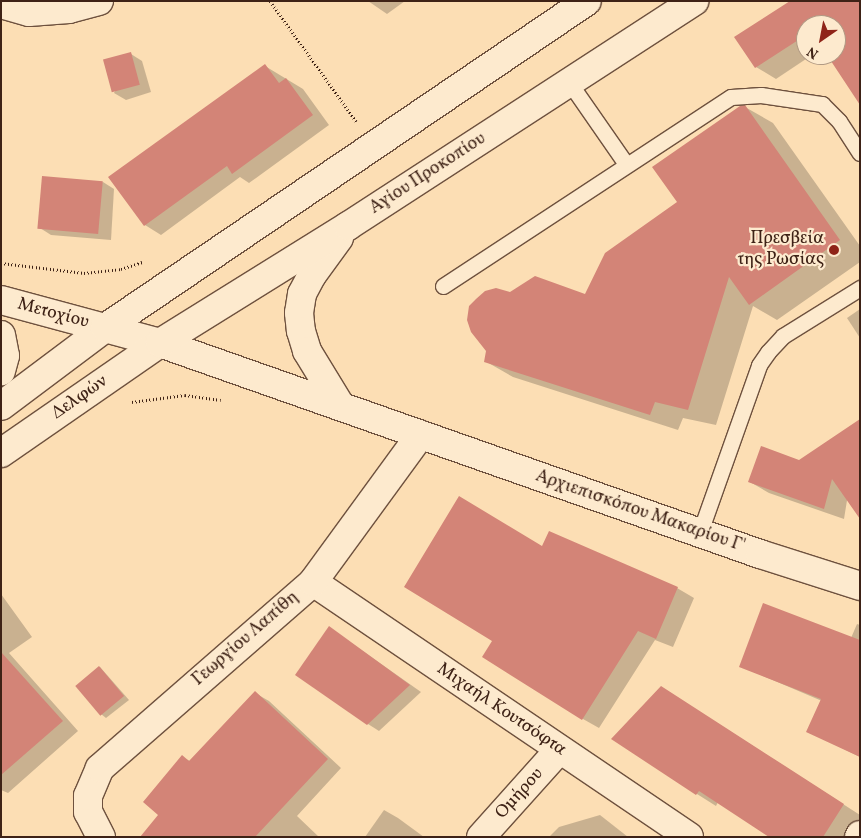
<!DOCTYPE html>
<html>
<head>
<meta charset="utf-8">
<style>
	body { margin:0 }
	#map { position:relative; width:861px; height:838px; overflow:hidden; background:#fcdeb4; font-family:Vollkorn,serif }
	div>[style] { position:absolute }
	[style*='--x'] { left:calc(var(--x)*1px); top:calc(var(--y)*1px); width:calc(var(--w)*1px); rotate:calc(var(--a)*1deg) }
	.shadow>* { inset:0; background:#0003 }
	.building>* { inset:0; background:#d38477; transform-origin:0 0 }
	.path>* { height:3px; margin-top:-1.5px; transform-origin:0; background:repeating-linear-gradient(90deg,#3e2216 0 1px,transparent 0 3.5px) }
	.roads { filter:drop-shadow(1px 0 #6e513e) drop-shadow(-1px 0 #6e513e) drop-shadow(0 1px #6e513e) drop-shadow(0 -1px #6e513e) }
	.lane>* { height:15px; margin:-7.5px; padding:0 7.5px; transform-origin:7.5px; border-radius:7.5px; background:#fdeace }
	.street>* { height:28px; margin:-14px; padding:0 14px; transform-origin:14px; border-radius:14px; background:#fdeace }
	.secondary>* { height:28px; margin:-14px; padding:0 14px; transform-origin:14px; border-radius:14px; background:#fdeace }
	.dots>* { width:14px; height:14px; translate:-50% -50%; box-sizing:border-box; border:2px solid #fdeace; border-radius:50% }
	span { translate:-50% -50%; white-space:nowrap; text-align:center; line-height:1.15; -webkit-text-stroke:4.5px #fdeace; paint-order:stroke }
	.street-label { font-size:18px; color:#3e2216 }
	.poi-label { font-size:18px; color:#3e2216 }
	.right { translate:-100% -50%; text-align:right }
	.frame { position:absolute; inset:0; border:2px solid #3e2216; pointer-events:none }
	.north { position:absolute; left:796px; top:15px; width:50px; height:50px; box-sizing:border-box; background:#fdeace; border:1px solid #b19a84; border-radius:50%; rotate:213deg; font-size:14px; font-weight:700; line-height:20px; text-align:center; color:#3e2216 }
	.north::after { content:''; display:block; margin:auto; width:18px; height:22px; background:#8f2418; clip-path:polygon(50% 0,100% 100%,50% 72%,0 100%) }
</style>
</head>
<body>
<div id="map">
	<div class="shadow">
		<i style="clip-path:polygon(368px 1px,405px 1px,387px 14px)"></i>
		<i style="clip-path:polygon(815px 1px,860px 1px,860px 103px,829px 55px,836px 55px,836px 25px,806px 25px,806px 55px,812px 55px,776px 79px,756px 67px)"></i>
		<i style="clip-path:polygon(131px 54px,142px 61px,151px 92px,126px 100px,114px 93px)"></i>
		<i style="clip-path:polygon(265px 66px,303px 89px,329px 125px,249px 183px,240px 177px,161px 235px,145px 225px,110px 178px)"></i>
		<i style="clip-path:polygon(745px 107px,773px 123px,860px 246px,860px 262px,777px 320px,753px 306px,716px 425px,683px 418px,678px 430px,513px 377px,485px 361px,510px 293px,586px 296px,678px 202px)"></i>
		<i style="clip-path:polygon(103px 182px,114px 189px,111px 240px,51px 235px,40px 228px)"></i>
		<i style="clip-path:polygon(860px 309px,860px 338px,847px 318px)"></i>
		<i style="clip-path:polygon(860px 420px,844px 519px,769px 493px,750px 482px,799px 462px)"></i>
		<i style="clip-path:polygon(543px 547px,677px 588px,694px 598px,673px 647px,655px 640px,599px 728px,583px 719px)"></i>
		<i style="clip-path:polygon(1px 594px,32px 637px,9px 653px,78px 731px,8px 793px,1px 790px)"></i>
		<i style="clip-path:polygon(857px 624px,860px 625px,860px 757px,808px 731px,822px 701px,740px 666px,851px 638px)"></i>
		<i style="clip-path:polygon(330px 628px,421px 692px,379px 731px,368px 724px)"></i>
		<i style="clip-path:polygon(100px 667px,129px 700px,106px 718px,101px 714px)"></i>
		<i style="clip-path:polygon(661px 687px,860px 815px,860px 821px,849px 837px,771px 837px,718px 802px,716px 806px,697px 794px,613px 739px)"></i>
		<i style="clip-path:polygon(255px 693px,269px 701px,341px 768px,297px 816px,319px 837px,161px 837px,160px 815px,182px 757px,190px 761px)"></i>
		<i style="clip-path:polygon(384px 810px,398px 818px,424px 837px,365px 837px)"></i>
		<i style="clip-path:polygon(600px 815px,628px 837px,549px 837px,559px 827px)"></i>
	</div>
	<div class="building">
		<i style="clip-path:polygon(790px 1px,860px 1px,860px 105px,827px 55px,836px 55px,836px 25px,806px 25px,806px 35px,755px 68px,734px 37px)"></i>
		<i style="left:131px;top:52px;width:34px;height:29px;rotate:75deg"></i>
		<i style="clip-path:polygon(265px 64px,279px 83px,286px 78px,313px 115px,232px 174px,227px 166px,144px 226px,108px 177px)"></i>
		<i style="clip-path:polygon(745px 105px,840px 240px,749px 305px,729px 277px,688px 410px,655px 402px,650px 415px,484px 362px,486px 351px,471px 332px,467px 320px,469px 306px,476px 299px,485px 291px,496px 288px,510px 292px,535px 276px,585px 294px,605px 253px,677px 202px,652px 167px,740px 106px)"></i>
		<i style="left:42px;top:176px;width:61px;height:53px;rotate:5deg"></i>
		<i style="clip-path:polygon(860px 419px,860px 519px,832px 479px,824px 509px,748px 482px,761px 446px,799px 460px)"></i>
		<i style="clip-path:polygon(459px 496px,542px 546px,549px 531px,678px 587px,656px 639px,638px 631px,582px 720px,482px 657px,492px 641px,404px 587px)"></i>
		<i style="clip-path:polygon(763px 603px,860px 640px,860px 757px,806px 732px,821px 699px,739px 667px)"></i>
		<i style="clip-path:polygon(329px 626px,410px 685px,367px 725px,295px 675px)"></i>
		<i style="clip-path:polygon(1px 652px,63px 721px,1px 775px)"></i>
		<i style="left:99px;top:666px;width:39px;height:31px;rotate:50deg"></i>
		<i style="clip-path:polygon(661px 686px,844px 804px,823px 837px,769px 837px,699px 791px,696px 795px,611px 739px)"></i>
		<i style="clip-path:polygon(255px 691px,328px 759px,255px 837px,140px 837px,158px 815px,143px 802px,182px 755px,189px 761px)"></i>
	</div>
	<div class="path">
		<i style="--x:270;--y:1;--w:148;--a:54.4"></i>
		<i style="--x:1;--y:263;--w:84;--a:6.9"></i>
		<i style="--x:84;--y:273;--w:37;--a:-6"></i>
		<i style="--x:121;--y:269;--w:23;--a:-18"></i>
		<i style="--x:132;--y:402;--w:53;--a:-7.5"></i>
		<i style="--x:185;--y:395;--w:36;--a:8"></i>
	</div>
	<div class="roads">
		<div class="lane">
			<i style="--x:569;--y:82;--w:100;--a:55.2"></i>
			<i style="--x:443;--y:286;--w:344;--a:-33.3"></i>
			<i style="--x:731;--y:97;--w:30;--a:-4"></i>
			<i style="--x:761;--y:95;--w:62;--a:8.4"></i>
			<i style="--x:822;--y:104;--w:24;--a:45"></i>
			<i style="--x:839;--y:121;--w:38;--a:57"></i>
			<i style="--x:700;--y:532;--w:177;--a:-70.5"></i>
			<i style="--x:759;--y:365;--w:16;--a:-55"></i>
			<i style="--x:768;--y:352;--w:22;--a:-47"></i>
			<i style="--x:783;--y:336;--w:91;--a:-31.9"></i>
		</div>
		<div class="street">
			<i style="--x:1;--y:4;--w:29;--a:16"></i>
			<i style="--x:29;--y:12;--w:40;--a:-4.3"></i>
			<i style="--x:69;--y:9;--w:31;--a:-15"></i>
			<i style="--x:313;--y:582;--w:454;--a:34.1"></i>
			<i style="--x:101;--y:837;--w:28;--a:-117"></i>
			<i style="--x:88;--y:812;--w:16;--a:-90"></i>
			<i style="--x:88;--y:796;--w:30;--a:-67"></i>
			<i style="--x:100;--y:768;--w:283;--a:-41.1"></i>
			<i style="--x:313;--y:582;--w:182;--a:-53.9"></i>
			<i style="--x:481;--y:837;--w:117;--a:-48.1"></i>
			<i style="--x:859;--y:837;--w:2;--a:-63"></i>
		</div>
		<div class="secondary">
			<i style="--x:339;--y:238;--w:46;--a:126.1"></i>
			<i style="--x:312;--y:275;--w:21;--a:118"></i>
			<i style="--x:302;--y:294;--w:19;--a:99"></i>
			<i style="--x:299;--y:313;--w:18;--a:84"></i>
			<i style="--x:301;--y:331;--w:21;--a:73"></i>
			<i style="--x:307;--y:351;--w:63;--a:58.6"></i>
			<i style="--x:1;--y:300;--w:165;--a:15.1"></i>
			<i style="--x:160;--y:343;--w:636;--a:19.38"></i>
			<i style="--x:760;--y:554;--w:105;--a:17.7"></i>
			<i style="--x:1;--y:335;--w:21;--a:79"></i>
			<i style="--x:5;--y:356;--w:16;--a:105"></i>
			<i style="--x:1;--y:406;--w:130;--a:-36.9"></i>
			<i style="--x:105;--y:328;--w:582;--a:-34.15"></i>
			<i style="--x:1;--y:453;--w:193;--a:-34.7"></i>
			<i style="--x:160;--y:343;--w:221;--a:-31.9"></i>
			<i style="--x:348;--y:226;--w:413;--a:-33"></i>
		</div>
	</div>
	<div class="dots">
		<i style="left:834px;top:250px;background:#8f2418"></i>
	</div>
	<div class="street-label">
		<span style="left:428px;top:174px;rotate:-33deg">Αγίου Προκοπίου</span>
		<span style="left:53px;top:314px;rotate:15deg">Μετοχίου</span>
		<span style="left:80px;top:398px;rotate:-35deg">Δελφών</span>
		<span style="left:640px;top:512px;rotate:19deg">Αρχιεπισκόπου Μακαρίου Γ'</span>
		<span style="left:246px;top:639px;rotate:-41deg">Γεωργίου Λαπίθη</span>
		<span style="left:501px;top:710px;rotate:34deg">Μιχαήλ Κουτσόφτα</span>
		<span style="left:520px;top:794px;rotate:-48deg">Ομήρου</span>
	</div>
	<div class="poi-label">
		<span class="right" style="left:824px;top:250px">Πρεσβεία<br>της Ρωσίας</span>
	</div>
	<div class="frame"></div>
	<div class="north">N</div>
</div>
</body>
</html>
